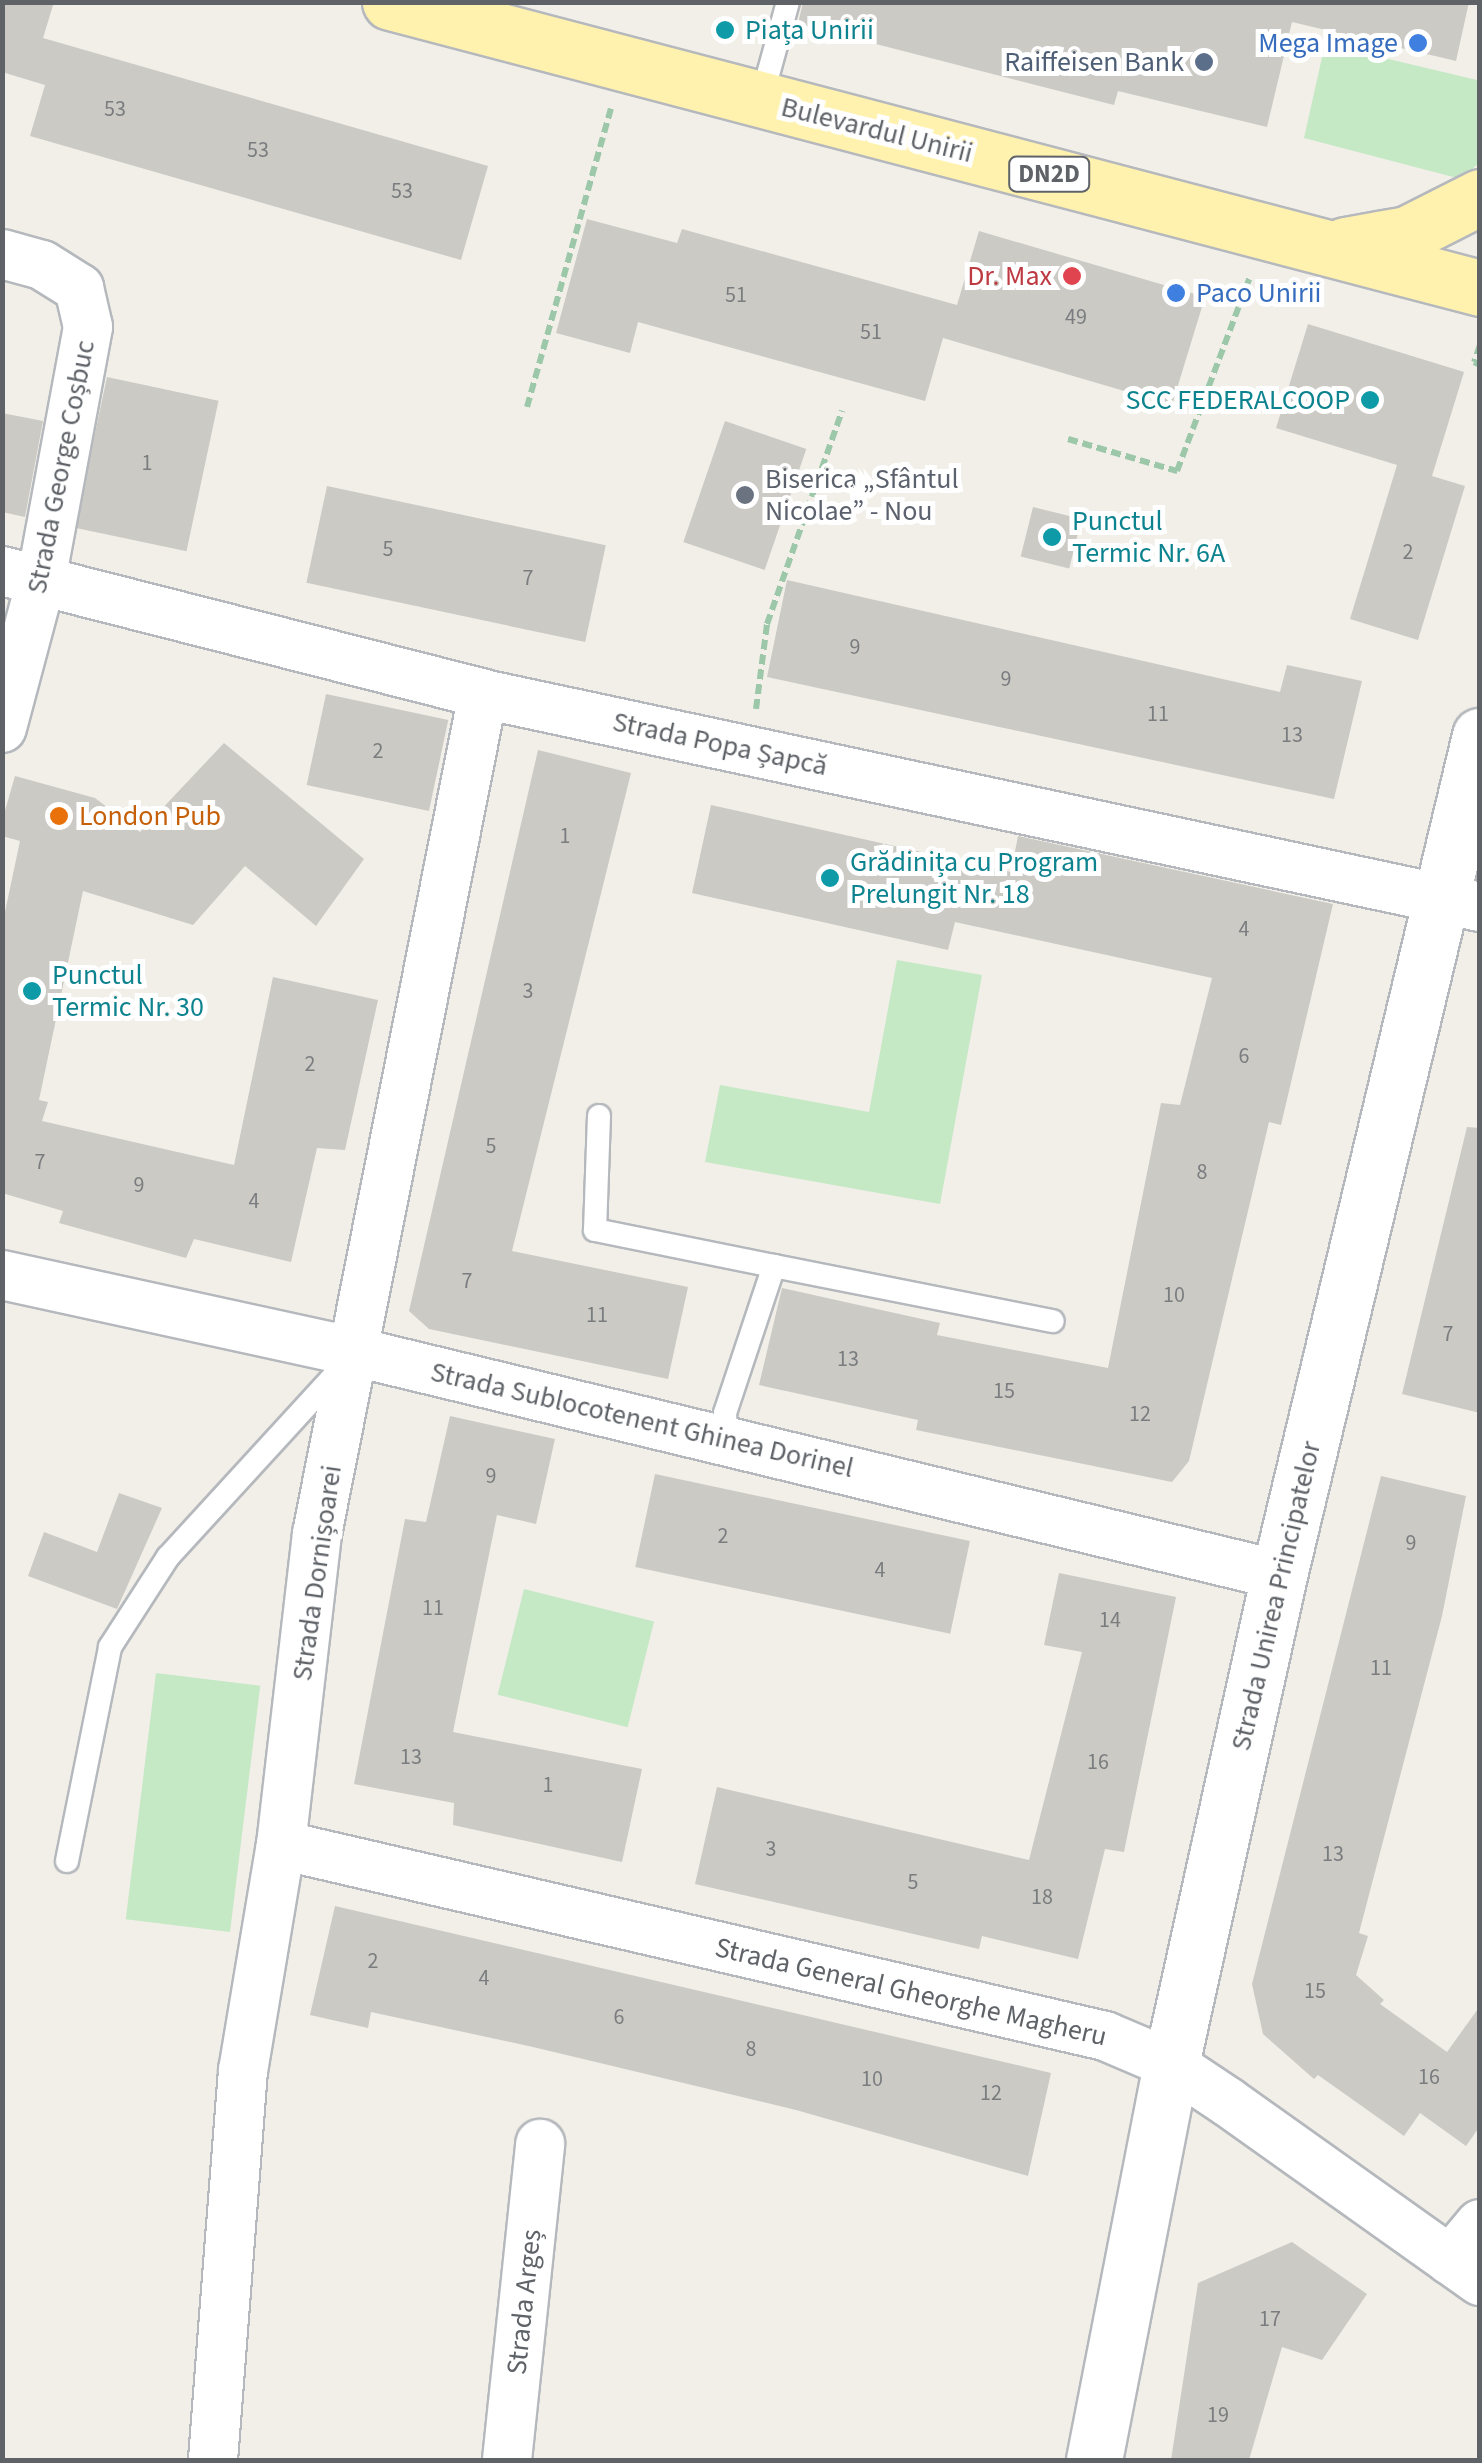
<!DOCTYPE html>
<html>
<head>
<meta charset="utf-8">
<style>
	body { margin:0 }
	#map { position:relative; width:1482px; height:2463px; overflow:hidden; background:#f1efe8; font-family:"Source Sans 3",sans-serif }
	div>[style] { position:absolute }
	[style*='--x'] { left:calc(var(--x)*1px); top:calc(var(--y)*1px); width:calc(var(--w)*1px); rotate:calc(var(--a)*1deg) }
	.green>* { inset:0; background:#c5e8c5; transform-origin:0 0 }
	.building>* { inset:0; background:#cccac5; transform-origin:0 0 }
	.path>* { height:6px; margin-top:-3px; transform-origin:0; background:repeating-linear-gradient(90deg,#9cc7a9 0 10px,transparent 0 15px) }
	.roads { filter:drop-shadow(2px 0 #b5b8bc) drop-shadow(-2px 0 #b5b8bc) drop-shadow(0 2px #b5b8bc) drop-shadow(0 -2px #b5b8bc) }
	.service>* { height:22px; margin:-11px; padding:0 11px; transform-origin:11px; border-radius:11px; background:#fff }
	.minor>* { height:48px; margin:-24px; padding:0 24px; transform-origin:24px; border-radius:24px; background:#fff }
	.secondary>* { height:55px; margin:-27.5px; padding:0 27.5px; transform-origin:27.5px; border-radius:27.5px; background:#fff }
	.primary>* { height:55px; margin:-27.5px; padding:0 27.5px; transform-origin:27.5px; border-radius:27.5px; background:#fff2af }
	.dots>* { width:28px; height:28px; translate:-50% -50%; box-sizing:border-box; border:5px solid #fff; border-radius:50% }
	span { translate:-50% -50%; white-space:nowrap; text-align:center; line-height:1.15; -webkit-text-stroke:10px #fff; paint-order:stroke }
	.number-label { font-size:22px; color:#7a7d7f }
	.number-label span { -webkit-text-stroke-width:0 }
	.shield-label span { padding:2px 8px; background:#fff; border:2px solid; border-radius:8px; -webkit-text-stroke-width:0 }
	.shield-label { font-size:25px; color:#5f6368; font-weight:700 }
	.culture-label { font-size:28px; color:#0d838f }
	.left { translate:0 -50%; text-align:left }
	.right { translate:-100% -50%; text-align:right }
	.shop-label { font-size:28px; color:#366cbe }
	.service-label { font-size:28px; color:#4e5e75 }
	.street-label { font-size:28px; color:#5f6368 }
	.health-label { font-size:28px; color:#be3a42 }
	.worship-label { font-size:28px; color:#5b616d }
	.food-label { font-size:28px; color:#c56008 }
	.frame { position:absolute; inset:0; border:5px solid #5f6368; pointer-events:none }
</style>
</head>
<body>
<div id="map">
	<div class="green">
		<i style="clip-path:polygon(1325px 44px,1477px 80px,1479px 75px,1479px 163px,1461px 179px,1304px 138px)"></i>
		<i style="clip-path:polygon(897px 960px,982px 975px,940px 1204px,705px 1162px,720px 1085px,869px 1112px)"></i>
		<i style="left:524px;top:1589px;width:134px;height:109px;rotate:14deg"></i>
		<i style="left:156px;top:1673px;width:105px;height:248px;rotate:7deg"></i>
	</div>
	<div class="building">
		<i style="clip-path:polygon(2px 2px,54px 2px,43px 38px,488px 166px,461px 260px,30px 136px,45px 85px,2px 72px)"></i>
		<i style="clip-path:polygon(803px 2px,1469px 2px,1456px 61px,1292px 22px,1267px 127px,1118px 91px,1114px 105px,798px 24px)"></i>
		<i style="clip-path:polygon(587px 219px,677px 243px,682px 229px,957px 305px,979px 231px,1205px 297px,1172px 405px,943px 338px,925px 401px,638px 322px,630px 353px,556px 333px)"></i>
		<i style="clip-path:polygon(1308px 324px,1464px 372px,1432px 476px,1465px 486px,1418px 640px,1350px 619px,1397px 465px,1276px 428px)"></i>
		<i style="left:107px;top:377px;width:114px;height:154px;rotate:12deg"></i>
		<i style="clip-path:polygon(2px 413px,43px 421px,25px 517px,2px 512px)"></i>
		<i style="left:725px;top:421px;width:86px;height:128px;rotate:19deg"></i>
		<i style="left:327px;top:486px;width:285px;height:99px;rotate:12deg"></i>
		<i style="left:1033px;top:507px;width:50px;height:51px;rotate:14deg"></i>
		<i style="clip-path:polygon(787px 580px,1280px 692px,1287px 665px,1362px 681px,1334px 799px,767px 677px)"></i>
		<i style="left:326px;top:694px;width:125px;height:93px;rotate:12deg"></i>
		<i style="clip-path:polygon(224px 743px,364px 859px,316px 926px,245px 866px,193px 925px,83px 891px,39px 1100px,48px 1102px,42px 1121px,234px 1165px,273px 977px,378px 1000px,345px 1150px,317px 1148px,291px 1262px,194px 1239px,186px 1258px,59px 1223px,63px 1211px,2px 1193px,2px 926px,20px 841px,2px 836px,2px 821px,15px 776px,95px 798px,140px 832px)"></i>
		<i style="clip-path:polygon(538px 750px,631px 773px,512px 1251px,688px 1287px,668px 1379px,429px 1329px,409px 1311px)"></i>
		<i style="clip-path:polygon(711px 805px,1011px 872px,1018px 836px,1333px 904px,1281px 1125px,1269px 1122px,1189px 1461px,1172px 1482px,916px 1430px,918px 1420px,759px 1385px,782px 1288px,940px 1323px,937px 1335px,1108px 1368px,1161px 1103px,1180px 1105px,1212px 978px,955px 922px,948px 950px,692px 893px)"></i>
		<i style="clip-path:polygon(1467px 1127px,1480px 1128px,1480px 1413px,1402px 1394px)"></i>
		<i style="clip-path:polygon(450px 1416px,555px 1439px,536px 1524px,497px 1515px,453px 1732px,642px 1769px,622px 1862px,453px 1825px,454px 1803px,354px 1784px,405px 1519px,426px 1522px)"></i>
		<i style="left:655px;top:1474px;width:322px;height:95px;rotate:12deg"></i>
		<i style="clip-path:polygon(1381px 1476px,1466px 1496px,1442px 1616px,1359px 1933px,1368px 1936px,1356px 1975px,1384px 2000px,1380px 2004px,1447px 2052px,1480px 2006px,1480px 2126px,1466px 2146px,1420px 2113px,1404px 2136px,1318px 2075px,1314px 2079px,1263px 2034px,1252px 1984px)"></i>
		<i style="clip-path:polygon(119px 1493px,162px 1508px,117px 1609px,28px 1576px,44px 1532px,97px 1552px)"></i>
		<i style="clip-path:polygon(1059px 1573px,1176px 1597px,1124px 1852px,1105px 1849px,1078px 1959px,982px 1936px,979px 1949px,695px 1884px,717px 1787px,1029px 1860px,1082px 1652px,1044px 1645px)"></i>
		<i style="clip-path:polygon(335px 1906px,1051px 2073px,1028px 2176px,796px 2110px,533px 2047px,371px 2012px,368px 2028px,310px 2015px)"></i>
		<i style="clip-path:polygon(1292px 2242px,1367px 2294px,1322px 2360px,1282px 2347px,1249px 2460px,1171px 2460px,1198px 2283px)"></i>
	</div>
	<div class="path">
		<i style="--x:1480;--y:345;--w:18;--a:109"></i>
		<i style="--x:1474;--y:362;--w:7;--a:27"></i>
		<i style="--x:527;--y:407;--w:310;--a:-74.3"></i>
		<i style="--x:1068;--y:439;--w:114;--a:16.4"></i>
		<i style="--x:1177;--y:471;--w:207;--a:-69.4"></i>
		<i style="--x:756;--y:709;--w:86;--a:-82.6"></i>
		<i style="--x:767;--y:624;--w:226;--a:-70.6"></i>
	</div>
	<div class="roads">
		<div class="service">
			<i style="--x:761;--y:100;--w:102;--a:-74.6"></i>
			<i style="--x:599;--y:1116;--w:114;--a:92"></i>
			<i style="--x:595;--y:1230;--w:183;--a:11.4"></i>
			<i style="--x:726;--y:1439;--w:26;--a:-92"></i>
			<i style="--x:725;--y:1413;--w:155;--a:-71.6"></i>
			<i style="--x:774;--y:1266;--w:284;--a:11.2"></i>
			<i style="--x:67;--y:1861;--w:218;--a:-78.6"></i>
			<i style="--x:110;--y:1647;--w:107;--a:-57.2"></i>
			<i style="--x:168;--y:1557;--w:255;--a:-47.5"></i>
		</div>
		<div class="minor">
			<i style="--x:2;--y:254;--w:41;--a:15.4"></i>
			<i style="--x:42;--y:265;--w:44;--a:31.9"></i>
			<i style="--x:79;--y:288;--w:40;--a:77"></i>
			<i style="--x:88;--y:327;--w:258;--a:100.5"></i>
			<i style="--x:41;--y:581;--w:152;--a:104.9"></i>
			<i style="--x:2;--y:571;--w:496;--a:14.3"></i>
			<i style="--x:483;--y:694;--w:1019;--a:12.06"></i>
			<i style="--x:2;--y:1275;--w:362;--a:12.3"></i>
			<i style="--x:356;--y:1352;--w:950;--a:13.58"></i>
			<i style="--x:281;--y:1845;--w:846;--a:13.05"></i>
			<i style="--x:1105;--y:2036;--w:72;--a:23"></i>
			<i style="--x:1171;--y:2064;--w:69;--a:33.7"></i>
			<i style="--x:1228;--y:2102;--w:309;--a:35.4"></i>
			<i style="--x:1450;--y:2260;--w:47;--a:-50.2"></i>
			<i style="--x:213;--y:2460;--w:390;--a:-85.6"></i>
			<i style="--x:243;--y:2071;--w:229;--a:-80.5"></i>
			<i style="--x:281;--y:1845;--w:313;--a:-83.4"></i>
			<i style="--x:317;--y:1534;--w:856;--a:-78.82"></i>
			<i style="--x:507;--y:2460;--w:318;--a:-84"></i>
		</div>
		<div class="secondary">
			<i style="--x:1094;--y:2460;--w:403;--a:-79"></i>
			<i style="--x:1171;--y:2064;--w:501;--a:-77.55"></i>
			<i style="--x:1279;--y:1575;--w:863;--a:-76.53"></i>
		</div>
		<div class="primary">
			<i style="--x:390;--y:2;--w:1127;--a:14.7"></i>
			<i style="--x:1345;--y:245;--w:63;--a:-10.1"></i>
			<i style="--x:1407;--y:234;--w:82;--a:-26.9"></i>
		</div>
	</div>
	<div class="dots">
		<i style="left:725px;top:30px;background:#0f9aa8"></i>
		<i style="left:1418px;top:43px;background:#3f7fe0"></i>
		<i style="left:1204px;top:62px;background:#5c6f8a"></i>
		<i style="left:1072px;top:276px;background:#e0444e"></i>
		<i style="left:1176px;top:293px;background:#3f7fe0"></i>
		<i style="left:1370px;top:400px;background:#0f9aa8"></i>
		<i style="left:745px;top:495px;background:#6b7280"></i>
		<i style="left:1052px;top:537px;background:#0f9aa8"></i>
		<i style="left:59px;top:816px;background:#e8710a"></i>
		<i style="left:830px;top:878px;background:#0f9aa8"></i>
		<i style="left:32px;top:991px;background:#0f9aa8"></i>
	</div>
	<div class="number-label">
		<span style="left:115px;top:110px">53</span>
		<span style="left:258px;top:151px">53</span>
		<span style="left:402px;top:192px">53</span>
		<span style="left:736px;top:296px">51</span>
		<span style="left:1076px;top:318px">49</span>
		<span style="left:871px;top:333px">51</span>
		<span style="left:147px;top:464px">1</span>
		<span style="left:388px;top:550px">5</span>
		<span style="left:1408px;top:553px">2</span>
		<span style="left:528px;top:579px">7</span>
		<span style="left:855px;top:648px">9</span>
		<span style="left:1006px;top:680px">9</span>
		<span style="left:1158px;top:715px">11</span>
		<span style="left:1292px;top:736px">13</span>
		<span style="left:378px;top:752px">2</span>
		<span style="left:565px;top:837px">1</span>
		<span style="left:1244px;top:930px">4</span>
		<span style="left:528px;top:992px">3</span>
		<span style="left:1244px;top:1057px">6</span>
		<span style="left:310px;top:1065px">2</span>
		<span style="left:491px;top:1147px">5</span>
		<span style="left:40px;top:1163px">7</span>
		<span style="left:1202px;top:1173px">8</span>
		<span style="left:139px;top:1186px">9</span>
		<span style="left:254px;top:1202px">4</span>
		<span style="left:467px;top:1282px">7</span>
		<span style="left:1174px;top:1296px">10</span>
		<span style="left:597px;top:1316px">11</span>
		<span style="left:1448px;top:1335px">7</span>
		<span style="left:848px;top:1360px">13</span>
		<span style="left:1004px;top:1392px">15</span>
		<span style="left:1140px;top:1415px">12</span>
		<span style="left:491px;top:1477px">9</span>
		<span style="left:723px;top:1537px">2</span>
		<span style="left:1411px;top:1544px">9</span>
		<span style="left:880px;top:1571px">4</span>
		<span style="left:433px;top:1609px">11</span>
		<span style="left:1110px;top:1621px">14</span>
		<span style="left:1381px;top:1669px">11</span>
		<span style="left:411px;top:1758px">13</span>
		<span style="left:1098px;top:1763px">16</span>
		<span style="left:548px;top:1786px">1</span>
		<span style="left:771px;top:1850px">3</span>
		<span style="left:1333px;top:1855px">13</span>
		<span style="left:913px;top:1883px">5</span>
		<span style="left:1042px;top:1898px">18</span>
		<span style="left:373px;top:1962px">2</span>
		<span style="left:484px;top:1979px">4</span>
		<span style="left:1315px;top:1992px">15</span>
		<span style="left:619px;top:2018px">6</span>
		<span style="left:751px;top:2050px">8</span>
		<span style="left:1429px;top:2078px">16</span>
		<span style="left:872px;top:2080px">10</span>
		<span style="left:991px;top:2094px">12</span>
		<span style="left:1270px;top:2320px">17</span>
		<span style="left:1218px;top:2416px">19</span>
	</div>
	<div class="shield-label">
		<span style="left:1049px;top:174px">DN2D</span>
	</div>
	<div class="culture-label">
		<span class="left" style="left:745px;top:30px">Piața Unirii</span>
		<span class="right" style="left:1350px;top:400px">SCC FEDERALCOOP</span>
		<span class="left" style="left:1072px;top:537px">Punctul<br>Termic Nr. 6A</span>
		<span class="left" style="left:850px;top:878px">Grădinița cu Program<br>Prelungit Nr. 18</span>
		<span class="left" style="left:52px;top:991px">Punctul<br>Termic Nr. 30</span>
	</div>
	<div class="shop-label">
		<span class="right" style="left:1398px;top:43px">Mega Image</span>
		<span class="left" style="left:1196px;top:293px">Paco Unirii</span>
	</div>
	<div class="service-label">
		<span class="right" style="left:1184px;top:62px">Raiffeisen Bank</span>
	</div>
	<div class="street-label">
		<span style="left:877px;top:130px;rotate:14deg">Bulevardul Unirii</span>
		<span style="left:61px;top:467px;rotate:-79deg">Strada George Coșbuc</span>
		<span style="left:720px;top:744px;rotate:12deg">Strada Popa Șapcă</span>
		<span style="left:642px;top:1420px;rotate:13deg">Strada Sublocotenent Ghinea Dorinel</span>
		<span style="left:317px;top:1573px;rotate:-82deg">Strada Dornișoarei</span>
		<span style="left:1276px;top:1596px;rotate:-77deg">Strada Unirea Principatelor</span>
		<span style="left:911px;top:1992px;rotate:13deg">Strada General Gheorghe Magheru</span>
		<span style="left:524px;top:2302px;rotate:-84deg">Strada Argeș</span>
	</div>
	<div class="health-label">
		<span class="right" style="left:1052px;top:276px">Dr. Max</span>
	</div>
	<div class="worship-label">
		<span class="left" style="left:765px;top:495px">Biserica „Sfântul<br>Nicolae” - Nou</span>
	</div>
	<div class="food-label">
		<span class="left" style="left:79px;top:816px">London Pub</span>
	</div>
	<div class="frame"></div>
</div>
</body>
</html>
